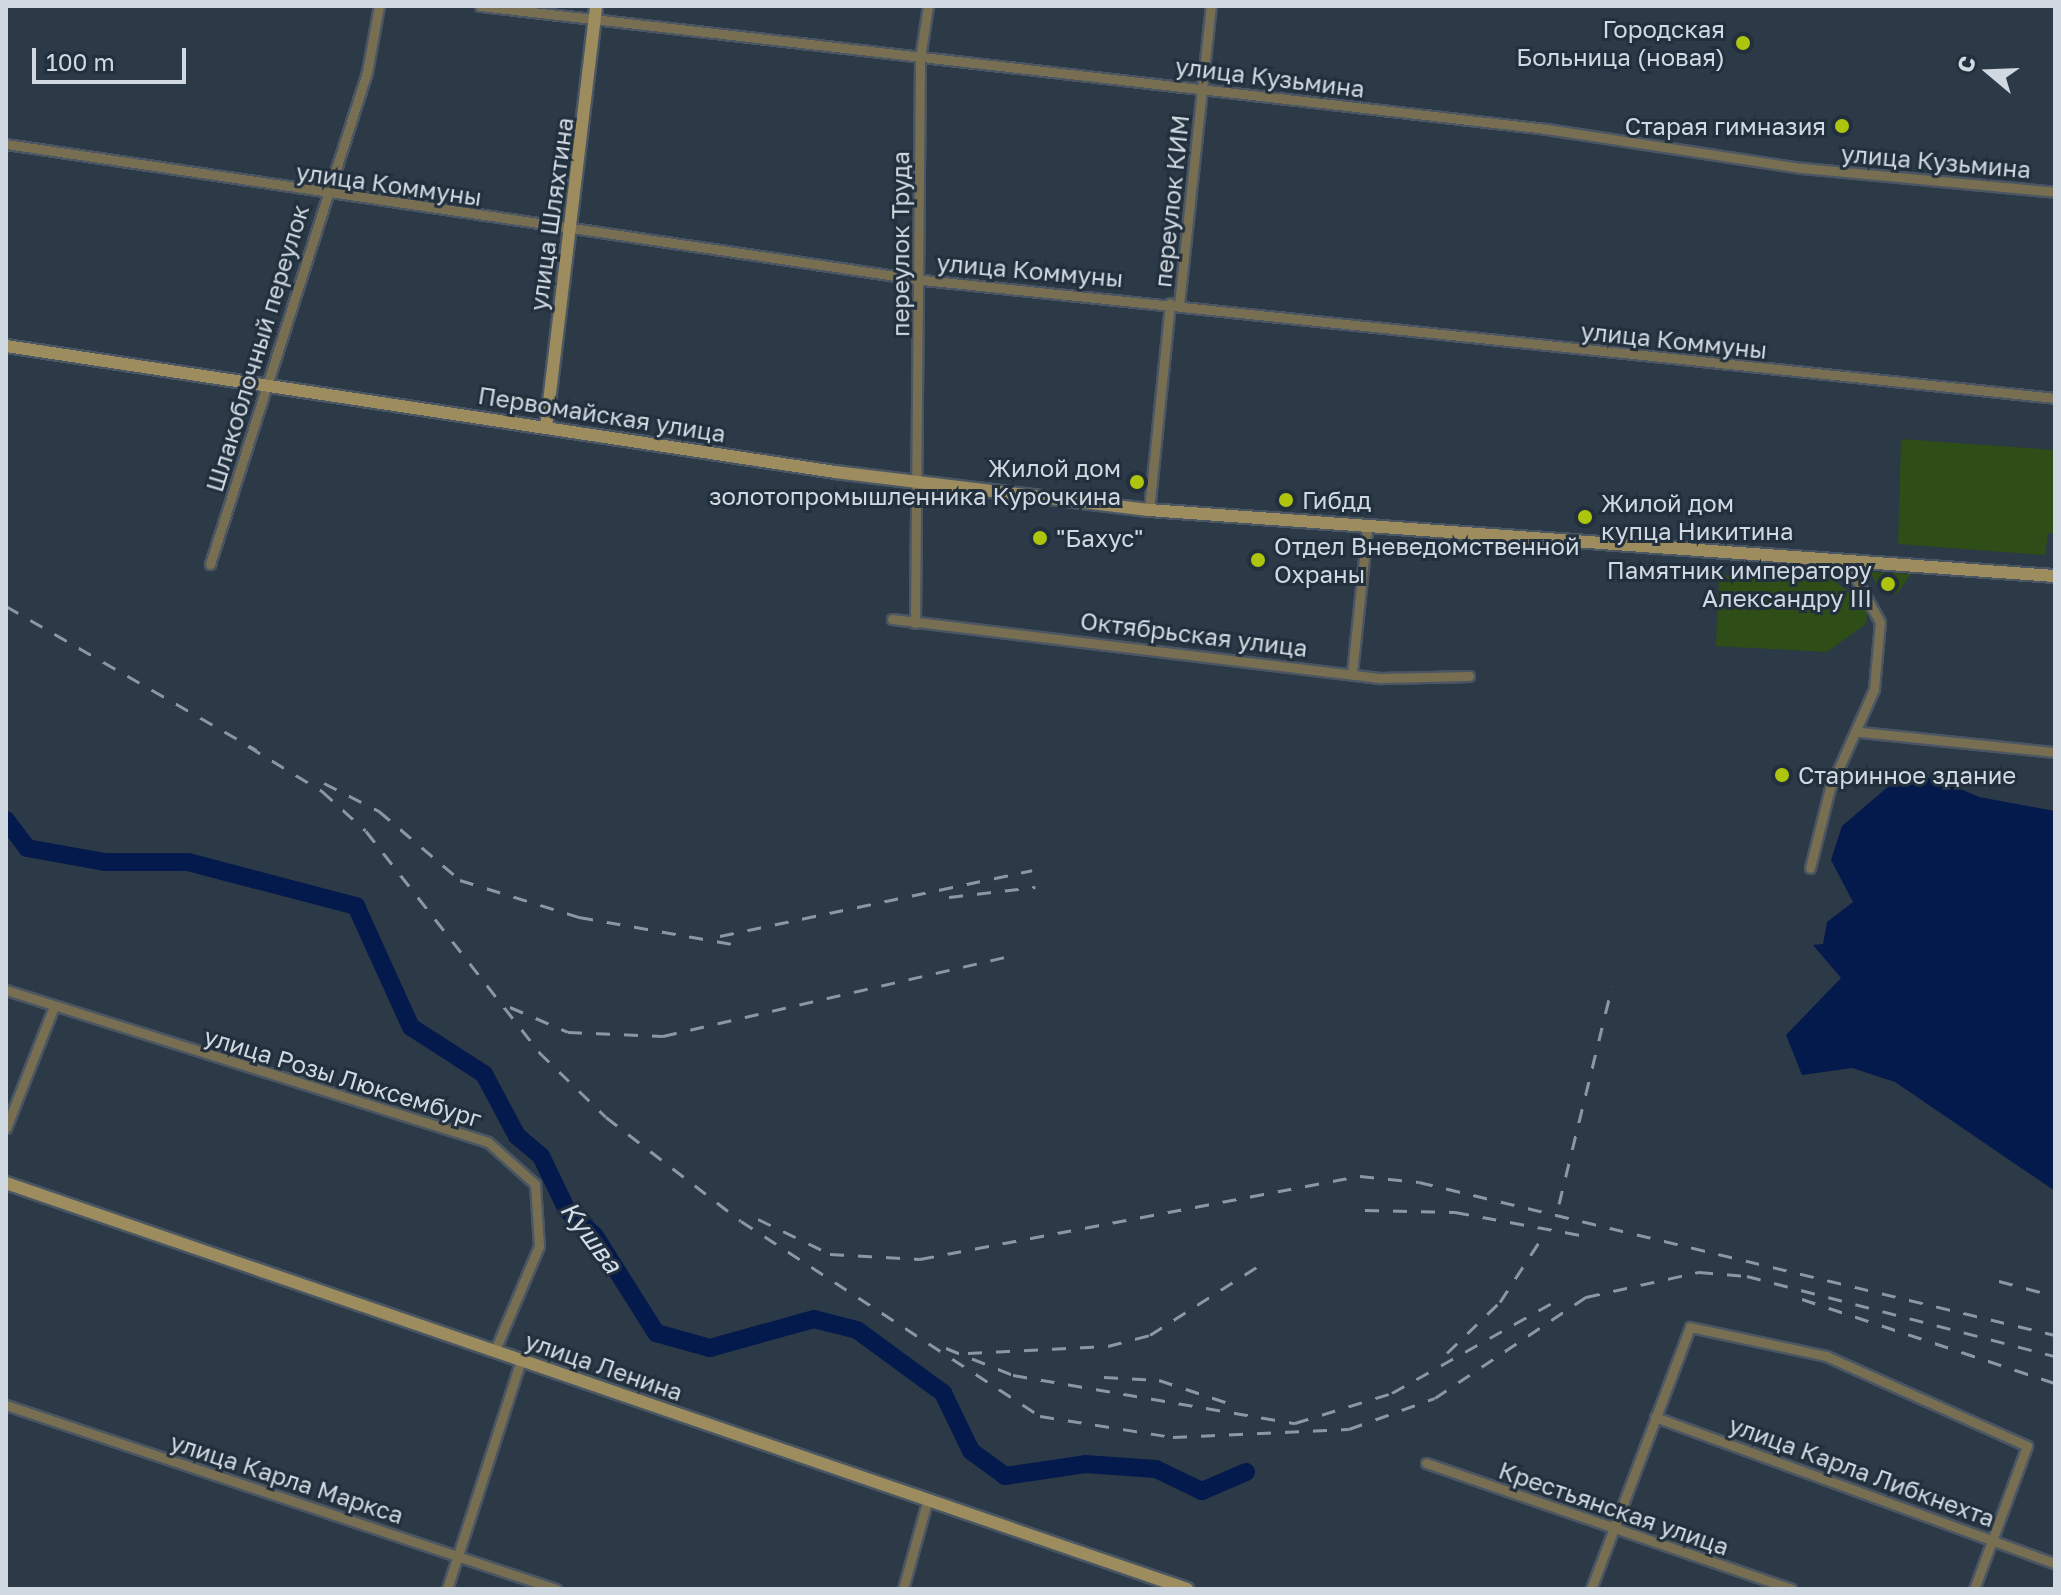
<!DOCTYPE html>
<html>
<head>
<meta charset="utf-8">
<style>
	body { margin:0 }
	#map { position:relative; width:2061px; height:1595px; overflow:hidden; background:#2c3947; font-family:"Golos Text",sans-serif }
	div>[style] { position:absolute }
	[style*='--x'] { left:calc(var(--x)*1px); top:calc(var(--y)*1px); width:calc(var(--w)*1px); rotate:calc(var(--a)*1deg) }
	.green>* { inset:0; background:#2e4d17 }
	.water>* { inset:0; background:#041a4c }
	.river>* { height:18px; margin:-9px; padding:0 9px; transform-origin:9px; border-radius:9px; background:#041a4c }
	.roads { filter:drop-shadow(2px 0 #4a5663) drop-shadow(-2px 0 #4a5663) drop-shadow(0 2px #4a5663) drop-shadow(0 -2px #4a5663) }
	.street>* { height:9px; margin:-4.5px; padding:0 4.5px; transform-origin:4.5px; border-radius:4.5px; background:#786e52 }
	.secondary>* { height:12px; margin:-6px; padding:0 6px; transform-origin:6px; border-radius:6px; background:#9c8c5e }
	.rail>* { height:3px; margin-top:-1.5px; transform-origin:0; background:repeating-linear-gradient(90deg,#8c97a2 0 14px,transparent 0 28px) }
	.dots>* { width:22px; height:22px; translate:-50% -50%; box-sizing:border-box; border:4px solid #222f3c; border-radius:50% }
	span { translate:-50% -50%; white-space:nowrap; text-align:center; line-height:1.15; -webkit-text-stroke:6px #222f3c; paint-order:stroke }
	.poi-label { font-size:24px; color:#d0d9e1 }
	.right { translate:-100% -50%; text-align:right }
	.left { translate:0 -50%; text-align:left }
	.street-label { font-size:24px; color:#d0d9e1 }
	.water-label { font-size:26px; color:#d4ddee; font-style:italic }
	.frame { position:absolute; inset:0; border:8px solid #d0d9e1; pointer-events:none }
	.north { position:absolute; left:1949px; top:32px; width:80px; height:80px; -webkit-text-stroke:6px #222f3c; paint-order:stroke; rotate:289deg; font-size:22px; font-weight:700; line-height:32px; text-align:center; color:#d0d9e1 }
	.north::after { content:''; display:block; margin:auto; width:28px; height:36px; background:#d0d9e1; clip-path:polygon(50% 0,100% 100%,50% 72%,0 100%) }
	.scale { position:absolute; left:32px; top:48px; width:154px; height:36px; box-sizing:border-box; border:4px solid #d0d9e1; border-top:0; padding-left:10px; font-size:24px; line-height:28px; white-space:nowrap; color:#d0d9e1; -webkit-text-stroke:6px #222f3c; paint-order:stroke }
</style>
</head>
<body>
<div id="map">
	<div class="green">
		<i style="clip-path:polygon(1901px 439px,2055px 450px,2055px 533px,2048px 533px,2045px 555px,1898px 544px)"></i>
		<i style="clip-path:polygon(1870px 572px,1911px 574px,1897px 594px,1883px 594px)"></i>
		<i style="clip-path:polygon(1719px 575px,1832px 579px,1868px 607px,1866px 624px,1827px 652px,1716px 646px)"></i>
	</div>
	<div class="water">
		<i style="clip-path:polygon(1933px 777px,1979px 797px,2055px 811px,2055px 1191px,1895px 1082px,1852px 1068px,1802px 1075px,1786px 1035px,1841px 978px,1813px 945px,1823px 944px,1827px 922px,1853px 902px,1831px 860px,1842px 826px,1890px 785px)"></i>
	</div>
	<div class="river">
		<i style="--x:6;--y:820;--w:35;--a:53"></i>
		<i style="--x:27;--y:848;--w:79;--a:10.2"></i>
		<i style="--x:105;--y:862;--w:83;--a:0"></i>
		<i style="--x:188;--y:862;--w:174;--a:14.7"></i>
		<i style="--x:356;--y:906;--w:133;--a:65.6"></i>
		<i style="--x:411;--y:1027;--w:87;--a:32.8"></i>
		<i style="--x:484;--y:1074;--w:70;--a:62"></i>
		<i style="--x:517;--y:1136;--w:31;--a:40"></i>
		<i style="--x:541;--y:1156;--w:60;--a:64.3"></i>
		<i style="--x:567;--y:1210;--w:38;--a:43"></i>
		<i style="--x:595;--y:1236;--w:115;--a:57.8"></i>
		<i style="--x:656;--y:1333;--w:56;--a:15.5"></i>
		<i style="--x:710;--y:1348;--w:108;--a:-15.6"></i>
		<i style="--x:814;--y:1319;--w:44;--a:14.3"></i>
		<i style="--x:857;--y:1330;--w:107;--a:36.2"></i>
		<i style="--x:943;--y:1393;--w:64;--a:64.2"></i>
		<i style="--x:971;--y:1451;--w:42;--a:36.3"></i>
		<i style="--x:1005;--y:1476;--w:81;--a:-8.5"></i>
		<i style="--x:1085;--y:1464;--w:71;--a:4"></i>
		<i style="--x:1156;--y:1469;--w:51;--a:25.6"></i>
		<i style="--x:1202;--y:1491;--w:48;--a:-23.4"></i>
	</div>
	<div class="roads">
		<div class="street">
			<i style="--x:480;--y:6;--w:1073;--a:6.58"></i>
			<i style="--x:1546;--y:129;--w:259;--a:8.7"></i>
			<i style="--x:1802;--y:168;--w:254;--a:5.4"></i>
			<i style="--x:6;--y:144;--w:927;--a:8.44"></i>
			<i style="--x:923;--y:280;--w:1138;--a:5.95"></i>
			<i style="--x:1179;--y:304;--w:300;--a:-83.9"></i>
			<i style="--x:1149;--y:510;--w:208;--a:-84.2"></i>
			<i style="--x:210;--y:564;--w:516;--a:-72.3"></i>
			<i style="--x:367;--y:72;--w:67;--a:-79.7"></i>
			<i style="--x:892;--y:619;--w:493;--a:6.9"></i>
			<i style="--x:1381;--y:678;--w:88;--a:-1.3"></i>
			<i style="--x:915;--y:623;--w:565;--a:-89.49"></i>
			<i style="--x:920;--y:58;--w:53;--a:-81.3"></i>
			<i style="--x:1352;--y:673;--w:144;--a:-84"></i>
			<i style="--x:1860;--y:732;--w:196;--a:5.9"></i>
			<i style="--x:1810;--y:868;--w:82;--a:-76"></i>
			<i style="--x:1830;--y:788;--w:108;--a:-66"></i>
			<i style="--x:1874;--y:689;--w:67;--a:-84.9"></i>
			<i style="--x:1880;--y:622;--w:66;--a:-118.9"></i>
			<i style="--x:6;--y:990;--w:505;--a:17.5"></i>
			<i style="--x:488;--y:1142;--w:63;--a:41.8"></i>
			<i style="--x:535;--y:1184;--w:62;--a:86.3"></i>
			<i style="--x:539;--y:1246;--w:113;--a:112.9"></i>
			<i style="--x:6;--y:1128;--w:131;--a:-68.5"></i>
			<i style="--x:6;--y:1405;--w:580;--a:18.5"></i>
			<i style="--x:1655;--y:1417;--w:426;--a:20.1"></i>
			<i style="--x:1426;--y:1463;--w:386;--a:19"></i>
			<i style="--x:447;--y:1589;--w:241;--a:-72.1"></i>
			<i style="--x:903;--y:1589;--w:90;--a:-74.6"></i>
			<i style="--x:1591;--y:1589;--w:280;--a:-69.3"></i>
			<i style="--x:1690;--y:1327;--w:139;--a:12"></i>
			<i style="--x:1826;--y:1356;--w:220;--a:24.1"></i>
			<i style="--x:2027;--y:1446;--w:153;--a:110.3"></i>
		</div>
		<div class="secondary">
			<i style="--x:6;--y:346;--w:839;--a:8.64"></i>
			<i style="--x:835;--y:472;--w:316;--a:6.9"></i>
			<i style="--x:1149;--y:510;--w:908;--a:4.17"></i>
			<i style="--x:546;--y:427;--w:424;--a:-83.2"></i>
			<i style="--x:6;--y:1183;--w:1249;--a:18.97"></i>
		</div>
	</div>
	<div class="rail">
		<i style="--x:6;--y:606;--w:289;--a:29.9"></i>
		<i style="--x:248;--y:746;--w:87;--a:31.3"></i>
		<i style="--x:322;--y:791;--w:59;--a:42.3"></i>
		<i style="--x:366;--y:831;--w:281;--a:51.9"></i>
		<i style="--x:539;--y:1052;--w:93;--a:44.1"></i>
		<i style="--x:606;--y:1117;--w:170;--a:37.6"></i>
		<i style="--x:741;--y:1221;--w:357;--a:33.1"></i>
		<i style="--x:1040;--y:1416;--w:135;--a:9"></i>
		<i style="--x:1173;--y:1437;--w:176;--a:-2.6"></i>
		<i style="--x:1349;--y:1429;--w:91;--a:-19.8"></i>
		<i style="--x:1435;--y:1398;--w:182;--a:-33.8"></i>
		<i style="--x:1586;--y:1297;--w:116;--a:-12.5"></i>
		<i style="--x:1699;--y:1272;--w:48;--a:4.8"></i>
		<i style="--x:1747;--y:1276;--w:318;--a:14.6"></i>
		<i style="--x:324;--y:783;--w:62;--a:27"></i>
		<i style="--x:379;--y:811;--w:106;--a:40.4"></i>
		<i style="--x:460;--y:880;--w:125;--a:17.3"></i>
		<i style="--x:579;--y:917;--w:167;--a:10"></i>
		<i style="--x:949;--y:897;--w:87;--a:-6.6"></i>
		<i style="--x:720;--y:936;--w:319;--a:-11.9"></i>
		<i style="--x:510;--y:1007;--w:63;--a:23.3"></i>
		<i style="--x:568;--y:1032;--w:95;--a:2.4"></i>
		<i style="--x:663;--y:1036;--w:364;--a:-13"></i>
		<i style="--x:1559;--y:1204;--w:224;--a:-76.3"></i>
		<i style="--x:1365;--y:1210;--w:90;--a:1.3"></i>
		<i style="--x:1455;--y:1212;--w:133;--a:10.4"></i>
		<i style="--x:758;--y:1219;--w:80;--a:25.9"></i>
		<i style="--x:830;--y:1254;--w:90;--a:3.2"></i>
		<i style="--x:920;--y:1259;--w:448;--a:-10.7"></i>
		<i style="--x:1360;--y:1176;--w:59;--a:5.8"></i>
		<i style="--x:1419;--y:1182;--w:654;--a:13.53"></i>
		<i style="--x:1999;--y:1281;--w:58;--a:15"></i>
		<i style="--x:1802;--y:1299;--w:267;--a:18.4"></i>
		<i style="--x:946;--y:1348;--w:72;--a:21.9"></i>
		<i style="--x:1013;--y:1375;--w:286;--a:9.7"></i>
		<i style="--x:1295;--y:1423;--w:102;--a:-17.2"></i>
		<i style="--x:1392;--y:1393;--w:187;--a:-29.4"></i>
		<i style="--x:968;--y:1353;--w:140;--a:-2.9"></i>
		<i style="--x:1108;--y:1346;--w:43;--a:-14.7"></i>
		<i style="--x:1150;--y:1335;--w:134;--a:-32.5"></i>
		<i style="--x:1447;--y:1353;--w:74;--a:-43.9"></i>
		<i style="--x:1500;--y:1302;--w:82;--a:-56.9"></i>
		<i style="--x:1104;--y:1377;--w:55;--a:3.1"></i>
		<i style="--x:1159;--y:1380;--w:73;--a:18.4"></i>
	</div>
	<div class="dots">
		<i style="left:1743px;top:43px;background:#adc60d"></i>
		<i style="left:1842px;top:126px;background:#adc60d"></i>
		<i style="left:1137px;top:482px;background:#adc60d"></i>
		<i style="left:1286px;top:500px;background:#adc60d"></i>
		<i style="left:1585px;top:517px;background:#adc60d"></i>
		<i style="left:1040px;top:538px;background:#adc60d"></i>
		<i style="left:1258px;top:560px;background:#adc60d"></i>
		<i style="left:1888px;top:584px;background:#adc60d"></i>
		<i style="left:1782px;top:775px;background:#adc60d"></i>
	</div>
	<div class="poi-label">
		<span class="right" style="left:1725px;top:43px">Городская<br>Больница (новая)</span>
		<span class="right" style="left:1826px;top:126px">Старая гимназия</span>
		<span class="right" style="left:1121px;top:482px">Жилой дом<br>золотопромышленника Курочкина</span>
		<span class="left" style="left:1302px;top:500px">Гибдд</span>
		<span class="left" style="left:1601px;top:517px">Жилой дом<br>купца Никитина</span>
		<span class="left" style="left:1056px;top:538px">"Бахус"</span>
		<span class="left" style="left:1274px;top:560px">Отдел Вневедомственной<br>Охраны</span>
		<span class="right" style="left:1872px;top:584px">Памятник императору<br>Александру III</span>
		<span class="left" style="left:1798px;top:775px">Старинное здание</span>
	</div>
	<div class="street-label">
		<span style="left:1270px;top:77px;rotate:7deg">улица Кузьмина</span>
		<span style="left:1936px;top:161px;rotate:5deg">улица Кузьмина</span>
		<span style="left:389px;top:184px;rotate:8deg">улица Коммуны</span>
		<span style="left:1171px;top:201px;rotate:-84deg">переулок КИМ</span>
		<span style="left:551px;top:214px;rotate:-82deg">улица Шляхтина</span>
		<span style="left:900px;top:244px;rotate:-90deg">переулок Труда</span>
		<span style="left:1030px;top:270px;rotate:5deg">улица Коммуны</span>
		<span style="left:1674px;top:340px;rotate:6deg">улица Коммуны</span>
		<span style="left:257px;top:348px;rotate:-73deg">Шлакоблочный переулок</span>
		<span style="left:602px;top:414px;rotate:9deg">Первомайская улица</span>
		<span style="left:1194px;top:634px;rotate:7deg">Октябрьская улица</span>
		<span style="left:343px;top:1077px;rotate:17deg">улица Розы Люксембург</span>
		<span style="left:604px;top:1366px;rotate:19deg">улица Ленина</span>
		<span style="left:1862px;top:1471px;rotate:20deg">улица Карла Либкнехта</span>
		<span style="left:287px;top:1478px;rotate:18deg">улица Карла Маркса</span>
		<span style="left:1614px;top:1508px;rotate:19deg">Крестьянская улица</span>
	</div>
	<div class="water-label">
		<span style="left:591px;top:1237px;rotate:53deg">Кушва</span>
	</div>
	<div class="frame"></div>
	<div class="north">С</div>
	<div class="scale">100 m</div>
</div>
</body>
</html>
